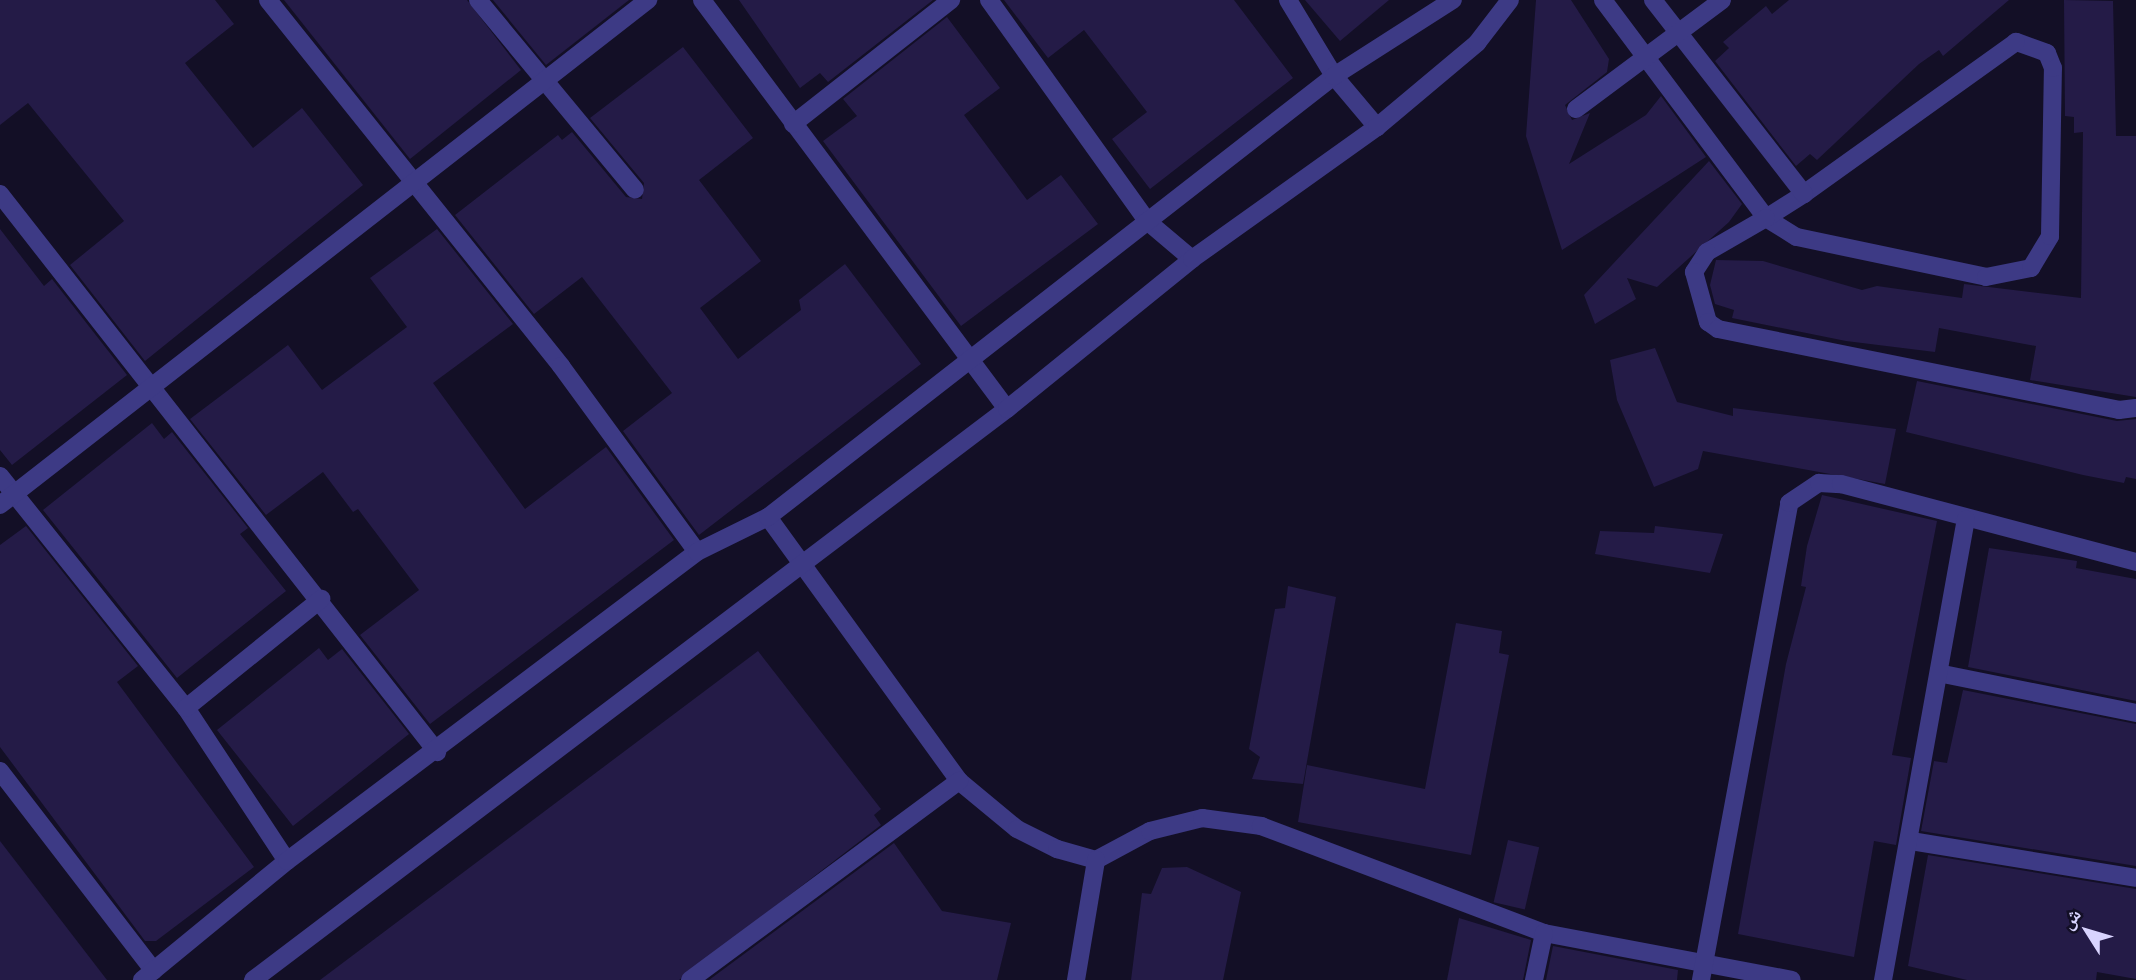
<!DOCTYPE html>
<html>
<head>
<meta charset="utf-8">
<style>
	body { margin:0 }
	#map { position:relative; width:2136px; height:980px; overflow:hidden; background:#130f26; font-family:"PT Sans","Noto Naskh Arabic",sans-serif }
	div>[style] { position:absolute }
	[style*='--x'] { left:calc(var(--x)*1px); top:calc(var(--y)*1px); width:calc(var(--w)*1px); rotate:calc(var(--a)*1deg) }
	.building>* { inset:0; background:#241b47; transform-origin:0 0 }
	.street>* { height:18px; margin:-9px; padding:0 9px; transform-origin:9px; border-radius:9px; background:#3d3a85 }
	span { translate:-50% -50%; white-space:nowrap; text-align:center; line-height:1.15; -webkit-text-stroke:5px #130f26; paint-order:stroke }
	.north { position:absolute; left:2052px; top:896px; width:70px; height:70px; -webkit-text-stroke:5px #130f26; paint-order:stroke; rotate:307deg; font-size:19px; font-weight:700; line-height:28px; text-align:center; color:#d9d4ff }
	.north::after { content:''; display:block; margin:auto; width:24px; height:32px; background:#d9d4ff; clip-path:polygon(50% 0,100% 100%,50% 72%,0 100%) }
</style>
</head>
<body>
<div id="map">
	<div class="building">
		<i style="clip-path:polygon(0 0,215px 0,234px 24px,185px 63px,253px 148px,302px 108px,363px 185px,145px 361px,70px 265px,124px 221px,28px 103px,0 125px)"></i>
		<i style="clip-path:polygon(284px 0,467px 0,521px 70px,410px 159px)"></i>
		<i style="clip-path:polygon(493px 0,629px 0,546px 65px)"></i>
		<i style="clip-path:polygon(739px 0,933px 0,828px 82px,820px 73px,800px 88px)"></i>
		<i style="clip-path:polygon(1004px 0,1234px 0,1293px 78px,1150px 189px,1112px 139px,1147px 112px,1084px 30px,1048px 58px)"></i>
		<i style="clip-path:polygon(1305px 0,1389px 0,1340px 41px)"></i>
		<i style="clip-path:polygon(1536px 0,1571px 0,1609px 59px,1607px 72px,1565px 105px,1572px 120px,1590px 113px,1569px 164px,1646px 115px,1661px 96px,1706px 157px,1562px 250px,1526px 136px)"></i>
		<i style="clip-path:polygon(1789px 0,2009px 0,1943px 56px,1939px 50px,1919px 64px,1817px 160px,1810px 154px,1796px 166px,1715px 61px,1729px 48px,1723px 42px,1766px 6px,1772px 14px)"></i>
		<i style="clip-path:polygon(2064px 0,2113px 1px,2116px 136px,2136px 136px,2136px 397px,2030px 380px,2036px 346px,1939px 328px,1935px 352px,1846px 341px,1732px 318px,1734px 310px,1715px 304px,1710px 285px,1716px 260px,1763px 261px,1862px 290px,1877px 286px,1962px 298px,1964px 284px,2081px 298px,2083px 132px,2074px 133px,2074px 117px,2065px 116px)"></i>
		<i style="clip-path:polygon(947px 17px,1000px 88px,964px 115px,1027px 200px,1061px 175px,1098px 224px,961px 326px,823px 141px,857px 116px,843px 99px)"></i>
		<i style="clip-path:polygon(683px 47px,753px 138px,699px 180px,761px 261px,700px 308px,738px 359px,801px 310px,799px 300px,845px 264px,921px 364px,699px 535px,623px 431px,672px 393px,582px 277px,534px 314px,455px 215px,558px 135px,562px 140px,572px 132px,626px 197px,642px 199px,644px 183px,590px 118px)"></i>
		<i style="clip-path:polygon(1709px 161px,1742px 204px,1729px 222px,1657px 287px,1627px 278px,1636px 299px,1595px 324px,1584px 295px)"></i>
		<i style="clip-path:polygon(0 229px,44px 286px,52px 279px,127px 375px,12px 465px,0 450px)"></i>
		<i style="clip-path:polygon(437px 229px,513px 324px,433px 383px,525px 509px,606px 447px,674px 540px,430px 724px,360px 635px,419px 590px,358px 509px,353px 512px,323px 472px,266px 515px,190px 419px,288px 345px,322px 390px,407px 327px,370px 278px)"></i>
		<i style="clip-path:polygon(1655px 348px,1677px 402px,1733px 416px,1733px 408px,1896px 429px,1885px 484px,1703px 451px,1698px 469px,1654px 487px,1617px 400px,1610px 360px)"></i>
		<i style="clip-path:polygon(1917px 381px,2117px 421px,2136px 419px,2136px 479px,2126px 477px,2124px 483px,2083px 475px,1906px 432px)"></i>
		<i style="clip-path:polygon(152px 423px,164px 439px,172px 432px,248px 528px,240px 534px,286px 591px,177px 678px,43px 510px)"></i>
		<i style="clip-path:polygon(1822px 495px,1937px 521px,1892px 755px,1911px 758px,1896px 845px,1874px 841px,1854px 957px,1738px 934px,1786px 664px,1806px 587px,1801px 586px,1807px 546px)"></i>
		<i style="clip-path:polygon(26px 526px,138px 666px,117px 682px,254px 867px,156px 941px,145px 941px,0 747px,0 545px)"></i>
		<i style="clip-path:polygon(1655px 526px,1723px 534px,1710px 573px,1595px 554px,1600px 531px,1654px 533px)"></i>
		<i style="clip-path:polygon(1989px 548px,2077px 561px,2076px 568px,2136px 579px,2136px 701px,1968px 667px)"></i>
		<i style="clip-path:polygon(1288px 586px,1336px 597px,1303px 784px,1252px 779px,1260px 757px,1249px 749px,1275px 609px,1285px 608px)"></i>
		<i style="clip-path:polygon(1456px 623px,1502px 631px,1499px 653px,1509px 655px,1471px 855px,1298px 822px,1307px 765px,1425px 789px)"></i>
		<i style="clip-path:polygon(319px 648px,328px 660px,342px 649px,409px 734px,293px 826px,217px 730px)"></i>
		<i style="clip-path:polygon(758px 651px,881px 809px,874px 815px,881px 825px,679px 980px,320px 980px)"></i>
		<i style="clip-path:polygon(1963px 690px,2136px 724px,2136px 866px,1921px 831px,1934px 761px,1947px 763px)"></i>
		<i style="left:1508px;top:840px;width:32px;height:64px;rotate:13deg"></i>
		<i style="clip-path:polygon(0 841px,107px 980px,0 980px)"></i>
		<i style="clip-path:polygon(894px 843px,942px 911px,1011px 923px,997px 980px,709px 980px)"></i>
		<i style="clip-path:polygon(1928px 855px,2136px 889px,2136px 979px,2097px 972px,2096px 980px,1967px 980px,1908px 966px)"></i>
		<i style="clip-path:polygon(1187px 867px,1241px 892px,1223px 980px,1131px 980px,1142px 893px,1151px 894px,1162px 868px)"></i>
		<i style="clip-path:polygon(1459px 918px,1531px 940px,1523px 980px,1447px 980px)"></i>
		<i style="clip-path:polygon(1553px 946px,1678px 970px,1677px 980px,1546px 980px)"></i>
	</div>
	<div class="street">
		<i style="--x:268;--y:0;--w:469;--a:51.3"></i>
		<i style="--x:561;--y:366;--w:230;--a:53.8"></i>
		<i style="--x:478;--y:0;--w:246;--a:50.4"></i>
		<i style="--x:702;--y:0;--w:510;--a:53.29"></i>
		<i style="--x:989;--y:0;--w:272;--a:54.4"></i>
		<i style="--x:1147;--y:221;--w:59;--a:40.2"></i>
		<i style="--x:1288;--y:0;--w:89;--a:58.8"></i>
		<i style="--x:1334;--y:76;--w:67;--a:49.9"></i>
		<i style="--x:1603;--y:0;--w:272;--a:53.2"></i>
		<i style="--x:1766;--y:218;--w:36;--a:32"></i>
		<i style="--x:1797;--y:237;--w:193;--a:11.9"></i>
		<i style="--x:1986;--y:277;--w:46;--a:-11.3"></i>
		<i style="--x:2031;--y:268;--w:37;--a:-59"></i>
		<i style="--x:2050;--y:236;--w:168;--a:-89"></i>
		<i style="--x:2053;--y:68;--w:16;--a:-112"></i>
		<i style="--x:2047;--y:53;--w:33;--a:-160"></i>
		<i style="--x:2016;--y:42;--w:261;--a:144.4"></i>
		<i style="--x:1804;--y:194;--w:45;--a:147.7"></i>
		<i style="--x:1766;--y:218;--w:68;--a:150"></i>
		<i style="--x:1707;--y:252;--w:24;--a:123"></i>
		<i style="--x:1694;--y:272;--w:52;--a:74.4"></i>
		<i style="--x:1708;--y:322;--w:12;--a:35"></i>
		<i style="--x:1718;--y:329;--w:409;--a:11.4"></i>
		<i style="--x:2119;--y:410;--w:17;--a:-7"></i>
		<i style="--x:1653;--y:0;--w:246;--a:52.1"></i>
		<i style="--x:1576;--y:109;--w:182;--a:-36.7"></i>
		<i style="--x:793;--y:124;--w:201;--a:-38.1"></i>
		<i style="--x:0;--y:194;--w:709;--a:51.93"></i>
		<i style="--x:0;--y:476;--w:297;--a:51.3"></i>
		<i style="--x:186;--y:708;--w:183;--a:56.6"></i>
		<i style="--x:0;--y:505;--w:822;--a:-37.93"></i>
		<i style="--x:768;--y:517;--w:326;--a:54.1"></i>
		<i style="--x:959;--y:781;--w:75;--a:39.6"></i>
		<i style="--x:1017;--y:829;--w:45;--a:26.6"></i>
		<i style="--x:1057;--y:849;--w:41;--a:15.8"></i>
		<i style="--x:1096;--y:860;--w:61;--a:-28.2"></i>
		<i style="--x:1150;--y:831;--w:54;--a:-14"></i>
		<i style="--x:1202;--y:818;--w:60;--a:7.7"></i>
		<i style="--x:1261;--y:826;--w:303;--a:20.7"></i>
		<i style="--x:1544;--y:933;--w:252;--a:10.7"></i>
		<i style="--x:1943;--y:674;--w:197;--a:11.4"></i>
		<i style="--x:186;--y:708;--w:174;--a:-38.9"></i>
		<i style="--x:0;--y:771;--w:252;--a:52.4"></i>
		<i style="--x:1911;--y:841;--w:228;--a:9.3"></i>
		<i style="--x:142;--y:980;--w:188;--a:-39.4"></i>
		<i style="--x:287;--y:861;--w:513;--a:-37"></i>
		<i style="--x:697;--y:552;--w:79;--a:-26.2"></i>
		<i style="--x:768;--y:517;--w:718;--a:-37.92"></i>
		<i style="--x:1334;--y:76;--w:141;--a:-32.6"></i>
		<i style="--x:253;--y:980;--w:946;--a:-37.14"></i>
		<i style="--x:1007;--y:409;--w:238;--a:-39"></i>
		<i style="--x:1192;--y:259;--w:227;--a:-35.5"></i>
		<i style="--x:1377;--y:127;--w:131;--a:-40"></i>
		<i style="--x:1477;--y:43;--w:54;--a:-52.5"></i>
		<i style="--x:690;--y:980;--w:335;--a:-36.5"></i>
		<i style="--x:1076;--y:980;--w:122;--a:-80.5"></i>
		<i style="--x:1534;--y:980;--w:48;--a:-78"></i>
		<i style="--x:1701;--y:980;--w:485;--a:-79.5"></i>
		<i style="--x:1789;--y:503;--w:36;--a:-34"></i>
		<i style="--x:1819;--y:483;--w:22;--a:3"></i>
		<i style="--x:1841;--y:484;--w:305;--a:14.8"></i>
		<i style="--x:1883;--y:980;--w:468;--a:-79.8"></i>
	</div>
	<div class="north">ش</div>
</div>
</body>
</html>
